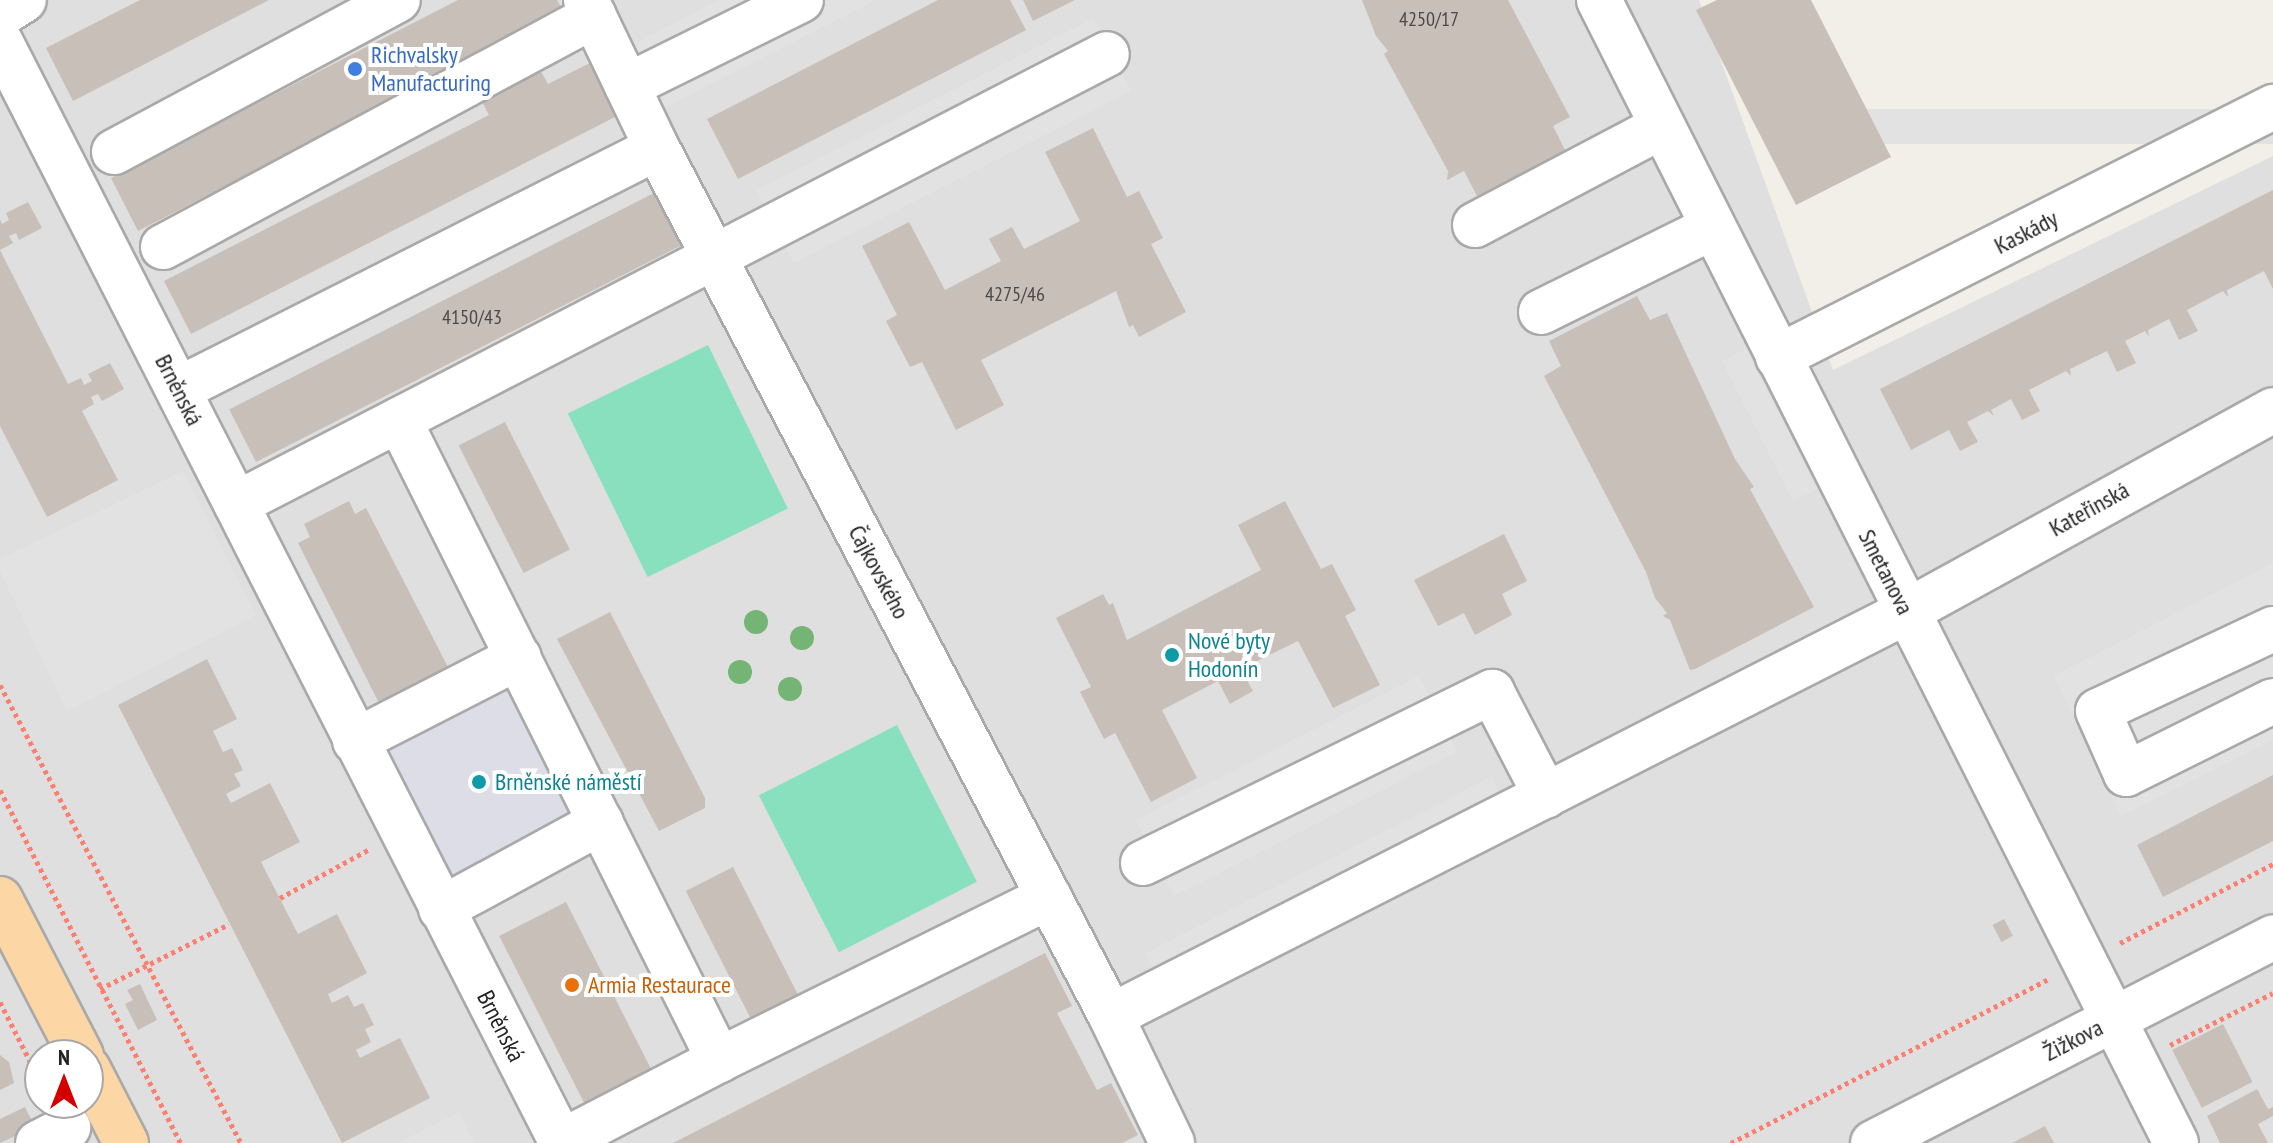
<!DOCTYPE html>
<html>
<head>
<meta charset="utf-8">
<style>
	body { margin:0 }
	#map { position:relative; width:2273px; height:1143px; overflow:hidden; background:#f2efe9; font-family:"PT Sans Narrow",sans-serif }
	div>[style] { position:absolute }
	[style*='--x'] { left:calc(var(--x)*1px); top:calc(var(--y)*1px); width:calc(var(--w)*1px); rotate:calc(var(--a)*1deg) }
	.residential>* { inset:0; background:#e0dfdf }
	.pitch>* { inset:0; background:#88e0be; transform-origin:0 0 }
	.parking>* { inset:0; background:#e2e2e2; transform-origin:0 0 }
	.plaza>* { inset:0; background:#dddde8; transform-origin:0 0 }
	.building>* { inset:0; background:#c7bfb8; transform-origin:0 0 }
	.path>* { height:5px; margin-top:-2.5px; transform-origin:0; background:repeating-linear-gradient(90deg,#fa8072 0 4px,transparent 0 8px) }
	.roads { filter:drop-shadow(2px 0 #a9a9a9) drop-shadow(-2px 0 #a9a9a9) drop-shadow(0 2px #a9a9a9) drop-shadow(0 -2px #a9a9a9) }
	.minor>* { height:44px; margin:-22px; padding:0 22px; transform-origin:22px; border-radius:22px; background:#fff }
	.major>* { height:44px; margin:-22px; padding:0 22px; transform-origin:22px; border-radius:22px; background:#fcd6a4 }
	.trees>* { width:24px; height:24px; margin:-12px; border-radius:50%; background:#74b475 }
	.dots>* { width:22px; height:22px; translate:-50% -50%; box-sizing:border-box; border:4px solid #fff; border-radius:50% }
	span { translate:-50% -50%; white-space:nowrap; text-align:center; line-height:1.15; -webkit-text-stroke:8px #fff; paint-order:stroke }
	.number-label { font-size:20px; color:#4b4948 }
	.number-label span { -webkit-text-stroke-width:0 }
	.shop-label { font-size:24px; color:#366cbe }
	.left { translate:0 -50%; text-align:left }
	.street-label { font-size:24px; color:#222 }
	.culture-label { font-size:24px; color:#0d838f }
	.food-label { font-size:24px; color:#c56008 }
	.north { position:absolute; left:24px; top:1039px; width:80px; height:80px; box-sizing:border-box; background:#fff; border:2px solid #a7a7a7; border-radius:50%; rotate:0deg; font-size:22px; font-weight:700; line-height:32px; text-align:center; color:#222 }
	.north::after { content:''; display:block; margin:auto; width:28px; height:36px; background:#d40000; clip-path:polygon(50% 0,100% 100%,50% 72%,0 100%) }
</style>
</head>
<body>
<div id="map">
	<div class="residential">
		<i style="clip-path:polygon(evenodd,0 0,1699px 0,1833px 370px,2273px 156px,2273px 1143px,0 1143px,0 0,40px 1055px,88px 1055px,88px 1103px,40px 1103px,40px 1055px)"></i>
	</div>
	<div class="pitch">
		<i style="left:708px;top:345px;width:182px;height:156px;rotate:64deg"></i>
		<i style="left:897px;top:725px;width:176px;height:155px;rotate:63deg"></i>
	</div>
	<div class="parking">
		<i style="clip-path:polygon(719px 0,876px 0,664px 108px,632px 45px)"></i>
		<i style="left:1094px;top:18px;width:82px;height:379px;rotate:63deg"></i>
		<i style="left:2273px;top:109px;width:35px;height:478px;rotate:90deg"></i>
		<i style="left:1746px;top:349px;width:157px;height:27px;rotate:63deg"></i>
		<i style="clip-path:polygon(183px 471px,256px 615px,67px 711px,0 571px,0 559px)"></i>
		<i style="clip-path:polygon(2273px 563px,2273px 740px,2121px 816px,2054px 676px)"></i>
		<i style="left:1419px;top:676px;width:85px;height:318px;rotate:63deg"></i>
		<i style="left:1491px;top:777px;width:25px;height:388px;rotate:63deg"></i>
		<i style="clip-path:polygon(459px 1112px,474px 1143px,398px 1143px)"></i>
	</div>
	<div class="plaza">
		<i style="left:519px;top:657px;width:184px;height:184px;rotate:64deg"></i>
	</div>
	<div class="building">
		<i style="clip-path:polygon(140px 0,269px 0,73px 101px,46px 48px)"></i>
		<i style="clip-path:polygon(458px 0,557px 0,564px 12px,138px 231px,111px 178px)"></i>
		<i style="clip-path:polygon(938px 0,1010px 0,1026px 30px,738px 179px,707px 119px)"></i>
		<i style="clip-path:polygon(1023px 0,1075px 0,1033px 21px)"></i>
		<i style="clip-path:polygon(1362px 0,1508px 0,1570px 117px,1553px 126px,1566px 152px,1477px 196px,1464px 171px,1447px 180px,1448px 171px,1384px 54px,1388px 51px,1376px 36px)"></i>
		<i style="clip-path:polygon(1717px 0,1811px 0,1891px 157px,1796px 205px,1696px 10px)"></i>
		<i style="clip-path:polygon(590px 63px,617px 116px,191px 334px,164px 281px,489px 115px,478px 94px,537px 64px,548px 84px)"></i>
		<i style="clip-path:polygon(1093px 128px,1127px 197px,1139px 191px,1163px 238px,1151px 244px,1186px 312px,1139px 337px,1133px 325px,1129px 327px,1116px 291px,981px 360px,1004px 405px,956px 430px,922px 362px,910px 367px,886px 321px,897px 315px,862px 246px,909px 222px,945px 290px,1001px 261px,989px 239px,1012px 227px,1024px 249px,1080px 221px,1045px 152px)"></i>
		<i style="clip-path:polygon(2273px 190px,2273px 289px,2264px 271px,2227px 290px,2228px 297px,2223px 291px,2187px 310px,2198px 331px,2179px 340px,2169px 319px,2148px 330px,2149px 337px,2145px 331px,2125px 341px,2136px 363px,2117px 372px,2107px 351px,2070px 369px,2071px 376px,2066px 371px,2029px 390px,2040px 411px,2022px 420px,2011px 399px,1991px 410px,1994px 416px,1988px 411px,1967px 422px,1978px 442px,1960px 451px,1949px 430px,1911px 450px,1880px 389px)"></i>
		<i style="left:656px;top:192px;width:59px;height:479px;rotate:63deg"></i>
		<i style="clip-path:polygon(28px 202px,42px 228px,19px 240px,16px 233px,9px 236px,13px 243px,0 250px,68px 384px,81px 378px,84px 385px,92px 381px,88px 374px,110px 363px,124px 389px,102px 401px,98px 394px,91px 397px,94px 404px,82px 411px,118px 480px,47px 517px,0 426px,0 219px,2px 224px,9px 220px,6px 213px)"></i>
		<i style="clip-path:polygon(1637px 296px,1650px 320px,1667px 313px,1735px 459px,1754px 487px,1750px 489px,1814px 607px,1695px 669px,1690px 670px,1670px 620px,1663px 616px,1667px 613px,1655px 598px,1646px 572px,1544px 376px,1561px 366px,1549px 341px)"></i>
		<i style="left:505px;top:422px;width:143px;height:52px;rotate:63deg"></i>
		<i style="clip-path:polygon(349px 501px,355px 514px,366px 508px,448px 667px,379px 703px,298px 543px,310px 537px,304px 524px)"></i>
		<i style="clip-path:polygon(1285px 501px,1321px 569px,1332px 564px,1356px 610px,1345px 616px,1380px 685px,1333px 708px,1298px 641px,1241px 669px,1253px 691px,1230px 704px,1218px 681px,1162px 710px,1197px 778px,1151px 802px,1115px 733px,1104px 739px,1080px 692px,1091px 687px,1056px 618px,1103px 594px,1109px 605px,1113px 603px,1127px 640px,1261px 570px,1238px 525px)"></i>
		<i style="clip-path:polygon(1504px 534px,1527px 581px,1502px 594px,1512px 615px,1475px 635px,1464px 613px,1438px 626px,1414px 580px)"></i>
		<i style="clip-path:polygon(610px 612px,705px 798px,705px 808px,659px 831px,557px 639px)"></i>
		<i style="clip-path:polygon(207px 659px,237px 719px,213px 731px,223px 752px,232px 748px,243px 770px,234px 774px,241px 786px,226px 794px,231px 803px,270px 783px,300px 842px,261px 862px,298px 934px,337px 914px,367px 973px,328px 994px,332px 1003px,348px 995px,354px 1007px,363px 1003px,374px 1025px,365px 1029px,371px 1042px,356px 1050px,360px 1058px,400px 1038px,430px 1098px,342px 1143px,118px 705px)"></i>
		<i style="clip-path:polygon(2273px 775px,2273px 841px,2163px 897px,2137px 845px)"></i>
		<i style="left:733px;top:867px;width:157px;height:53px;rotate:63deg"></i>
		<i style="left:566px;top:902px;width:189px;height:75px;rotate:63deg"></i>
		<i style="left:2004px;top:919px;width:19px;height:13px;rotate:62deg"></i>
		<i style="clip-path:polygon(1045px 953px,1072px 1006px,1057px 1013px,1097px 1090px,1111px 1083px,1138px 1135px,1122px 1143px,673px 1143px)"></i>
		<i style="clip-path:polygon(140px 984px,157px 1020px,138px 1030px,125px 1004px,133px 1000px,127px 990px)"></i>
		<i style="left:2223px;top:1024px;width:65px;height:57px;rotate:63deg"></i>
		<i style="clip-path:polygon(0 1055px,9px 1062px,14px 1083px,0 1090px)"></i>
		<i style="clip-path:polygon(2257px 1089px,2268px 1109px,2273px 1107px,2273px 1116px,2258px 1124px,2268px 1143px,2220px 1143px,2207px 1116px)"></i>
		<i style="clip-path:polygon(25px 1107px,35px 1127px,0 1143px,0 1119px)"></i>
		<i style="clip-path:polygon(2045px 1126px,2054px 1143px,2012px 1143px)"></i>
	</div>
	<div class="path">
		<i style="--x:0;--y:685;--w:518;--a:62.25"></i>
		<i style="--x:0;--y:790;--w:397;--a:62.9"></i>
		<i style="--x:280;--y:898;--w:102;--a:-28.6"></i>
		<i style="--x:2120;--y:943;--w:172;--a:-27.3"></i>
		<i style="--x:100;--y:989;--w:144;--a:-26.7"></i>
		<i style="--x:0;--y:1002;--w:89;--a:63.1"></i>
		<i style="--x:2170;--y:1045;--w:115;--a:-26.8"></i>
		<i style="--x:1731;--y:1143;--w:359;--a:-27.3"></i>
	</div>
	<div class="roads">
		<div class="minor">
			<i style="--x:586;--y:0;--w:164;--a:64.4"></i>
			<i style="--x:657;--y:148;--w:980;--a:62.39"></i>
			<i style="--x:1111;--y:1016;--w:141;--a:64.3"></i>
			<i style="--x:1599;--y:0;--w:1280;--a:63.21"></i>
			<i style="--x:0;--y:15;--w:28;--a:-32"></i>
			<i style="--x:0;--y:41;--w:1237;--a:62.98"></i>
			<i style="--x:627;--y:86;--w:194;--a:-26.3"></i>
			<i style="--x:114;--y:152;--w:322;--a:-28.2"></i>
			<i style="--x:1475;--y:225;--w:212;--a:-27.8"></i>
			<i style="--x:163;--y:247;--w:489;--a:-28.2"></i>
			<i style="--x:1541;--y:312;--w:192;--a:-26.3"></i>
			<i style="--x:1778;--y:357;--w:555;--a:-26.8"></i>
			<i style="--x:179;--y:389;--w:535;--a:-26.76"></i>
			<i style="--x:399;--y:420;--w:716;--a:63.43"></i>
			<i style="--x:719;--y:1060;--w:368;--a:-26.3"></i>
			<i style="--x:236;--y:504;--w:980;--a:-27.32"></i>
			<i style="--x:2273;--y:629;--w:193;--a:154.9"></i>
			<i style="--x:2098;--y:711;--w:69;--a:66"></i>
			<i style="--x:2126;--y:774;--w:164;--a:-26.4"></i>
			<i style="--x:355;--y:741;--w:184;--a:-27.1"></i>
			<i style="--x:1143;--y:863;--w:389;--a:-26.1"></i>
			<i style="--x:1492;--y:692;--w:117;--a:62.6"></i>
			<i style="--x:441;--y:909;--w:182;--a:-28.5"></i>
			<i style="--x:1111;--y:1016;--w:892;--a:-26.94"></i>
			<i style="--x:1906;--y:612;--w:419;--a:-28.8"></i>
			<i style="--x:561;--y:1142;--w:178;--a:-27.4"></i>
			<i style="--x:38;--y:1143;--w:34;--a:-27"></i>
			<i style="--x:1873;--y:1143;--w:450;--a:-27.2"></i>
		</div>
		<div class="major">
			<i style="--x:0;--y:899;--w:176;--a:62.6"></i>
			<i style="--x:88;--y:1069;--w:83;--a:62.8"></i>
		</div>
	</div>
	<div class="trees">
		<i style="left:756px;top:622px"></i>
		<i style="left:802px;top:638px"></i>
		<i style="left:740px;top:672px"></i>
		<i style="left:790px;top:689px"></i>
	</div>
	<div class="dots">
		<i style="left:355px;top:69px;background:#3f7fe0"></i>
		<i style="left:1172px;top:655px;background:#0f9aa8"></i>
		<i style="left:479px;top:782px;background:#0f9aa8"></i>
		<i style="left:572px;top:985px;background:#e8710a"></i>
	</div>
	<div class="number-label">
		<span style="left:1429px;top:19px">4250/17</span>
		<span style="left:1015px;top:294px">4275/46</span>
		<span style="left:472px;top:317px">4150/43</span>
	</div>
	<div class="shop-label">
		<span class="left" style="left:371px;top:69px">Richvalsky<br>Manufacturing</span>
	</div>
	<div class="street-label">
		<span style="left:2026px;top:232px;rotate:-27deg">Kaskády</span>
		<span style="left:179px;top:390px;rotate:63deg">Brněnská</span>
		<span style="left:2089px;top:509px;rotate:-29deg">Kateřinská</span>
		<span style="left:879px;top:572px;rotate:62deg">Čajkovského</span>
		<span style="left:1886px;top:572px;rotate:63deg">Smetanova</span>
		<span style="left:501px;top:1026px;rotate:63deg">Brněnská</span>
		<span style="left:2073px;top:1040px;rotate:-27deg">Žižkova</span>
	</div>
	<div class="culture-label">
		<span class="left" style="left:1188px;top:655px">Nové byty<br>Hodonín</span>
		<span class="left" style="left:495px;top:782px">Brněnské náměstí</span>
	</div>
	<div class="food-label">
		<span class="left" style="left:588px;top:985px">Armia Restaurace</span>
	</div>
	<div class="north">N</div>
</div>
</body>
</html>
